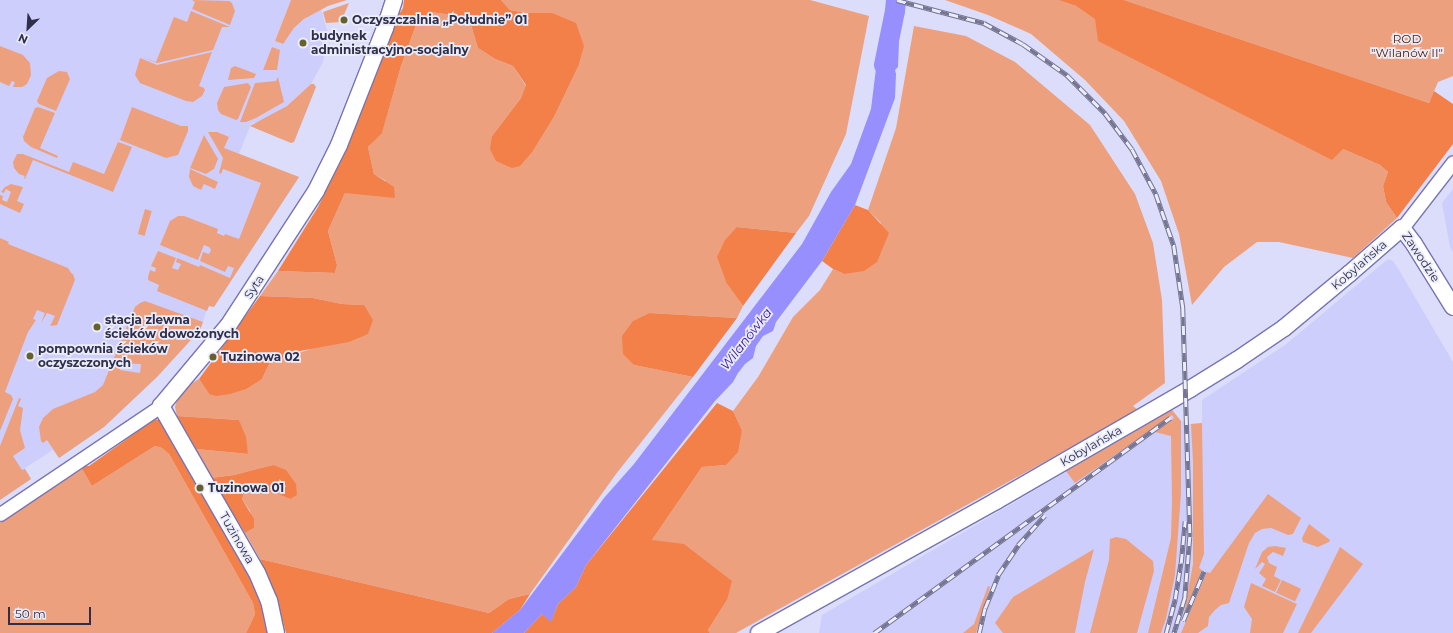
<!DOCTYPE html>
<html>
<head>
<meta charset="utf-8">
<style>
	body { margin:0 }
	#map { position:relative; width:1453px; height:633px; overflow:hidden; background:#dcddfa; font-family:Montserrat,sans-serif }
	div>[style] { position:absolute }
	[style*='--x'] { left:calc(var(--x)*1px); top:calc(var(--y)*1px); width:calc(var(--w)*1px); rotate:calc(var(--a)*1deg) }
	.built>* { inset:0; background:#cecefd }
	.green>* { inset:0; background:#eca07e; transform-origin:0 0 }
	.forest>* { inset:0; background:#f48049 }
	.water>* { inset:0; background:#978ffe }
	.river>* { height:20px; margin:-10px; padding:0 10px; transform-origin:10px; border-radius:10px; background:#978ffe }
	.roads { filter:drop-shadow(1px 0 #7774b5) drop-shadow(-1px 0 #7774b5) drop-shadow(0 1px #7774b5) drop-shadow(0 -1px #7774b5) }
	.minor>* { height:13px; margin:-6.5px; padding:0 6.5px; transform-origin:6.5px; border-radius:6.5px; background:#fff }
	.tertiary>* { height:16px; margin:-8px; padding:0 8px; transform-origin:8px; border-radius:8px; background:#fff }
	.rail>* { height:4.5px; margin-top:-2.25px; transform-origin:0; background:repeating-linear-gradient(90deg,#ebecfa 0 9px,#757591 0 18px); box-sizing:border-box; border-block:1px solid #757591 }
	.dots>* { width:11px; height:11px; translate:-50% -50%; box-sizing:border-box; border:2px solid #ebecfa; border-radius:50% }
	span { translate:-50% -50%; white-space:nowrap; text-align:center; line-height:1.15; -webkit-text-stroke:3.5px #ebecfa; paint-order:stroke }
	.poi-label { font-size:12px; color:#302f4b; font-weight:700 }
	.left { translate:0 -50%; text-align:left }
	.park-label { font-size:12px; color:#491d06 }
	.street-label { font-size:12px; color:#302f4b }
	.water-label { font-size:13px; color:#3c1899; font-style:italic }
	.north { position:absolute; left:8px; top:8px; width:40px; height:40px; -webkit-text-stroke:3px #ebecfa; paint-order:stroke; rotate:205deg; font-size:11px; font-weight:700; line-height:16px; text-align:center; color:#302f4b }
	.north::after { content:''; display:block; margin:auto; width:14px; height:18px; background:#302f4b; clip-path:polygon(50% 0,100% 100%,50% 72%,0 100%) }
	.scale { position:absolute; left:8px; top:607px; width:83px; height:18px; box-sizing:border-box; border:2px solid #302f4b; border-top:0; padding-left:5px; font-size:12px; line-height:14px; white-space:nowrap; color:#302f4b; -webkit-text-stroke:3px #ebecfa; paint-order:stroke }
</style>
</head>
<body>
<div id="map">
	<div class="built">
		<i style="clip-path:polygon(0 0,291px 0,275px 41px,282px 44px,294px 28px,309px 15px,321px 9px,329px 37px,323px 62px,311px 84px,287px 106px,268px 118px,251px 124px,239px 154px,299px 177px,214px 307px,208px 306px,200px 330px,157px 377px,104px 427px,59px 458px,53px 450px,25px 468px,31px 479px,0 500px)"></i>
		<i style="clip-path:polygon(1453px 189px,1453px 253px,1450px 247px,1442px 203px)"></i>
		<i style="clip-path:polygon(1388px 259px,1393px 261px,1399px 270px,1453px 362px,1453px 633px,819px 633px,822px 615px,1172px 410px,1181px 421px,1191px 424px,1202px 423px,1202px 400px,1285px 345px)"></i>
	</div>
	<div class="green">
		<i style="clip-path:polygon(192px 0,229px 1px,232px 3px,235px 11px,230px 25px,192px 9px,195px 2px)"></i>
		<i style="clip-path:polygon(291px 0,347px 0,328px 6px,304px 19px,294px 28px,283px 44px,275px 41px)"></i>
		<i style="clip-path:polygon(501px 0,810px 0,869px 16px,846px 134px,809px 216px,796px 233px,737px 227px,727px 284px,743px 306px,737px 318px,650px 313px,634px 365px,693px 377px,616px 474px,530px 594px,509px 599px,489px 613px,260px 559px,245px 533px,254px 528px,250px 511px,242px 499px,244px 493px,253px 490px,275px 493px,290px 499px,273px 465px,234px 475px,211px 478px,196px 449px,248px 454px,239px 420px,177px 416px,175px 407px,178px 396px,187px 386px,199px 379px,209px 394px,262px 379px,272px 358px,283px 358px,320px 346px,364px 305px,342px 304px,313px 298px,260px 296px,278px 271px,335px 273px,337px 265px,328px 231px,345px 193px,386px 181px,374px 174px,368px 147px,382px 132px,401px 66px,416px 25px,430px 12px,460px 16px,471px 25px,478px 48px,495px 59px,513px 66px,526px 86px,521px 98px,492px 136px,533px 151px,554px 117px,578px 67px,552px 13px,527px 13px,510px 10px)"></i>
		<i style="clip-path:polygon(945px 0,1058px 0,1076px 6px,1096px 19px,1343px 149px,1380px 165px,1388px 172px,1383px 186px,1386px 202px,1397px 218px,1353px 258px,1279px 242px,1257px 242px,1224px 267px,1192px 305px,1179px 234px,1161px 181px,1124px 121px,1085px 80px,1031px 34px,988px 15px)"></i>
		<i style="clip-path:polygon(1124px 0,1453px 0,1453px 76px,1438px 82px,1429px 103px)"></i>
		<i style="clip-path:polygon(349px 3px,341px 22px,326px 23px,323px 12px)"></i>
		<i style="clip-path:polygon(191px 11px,230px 27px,222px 27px,213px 50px,157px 63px,140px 57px,156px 62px,174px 17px,187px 22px)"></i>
		<i style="clip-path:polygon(914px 26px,966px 36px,1015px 62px,1090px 125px,1135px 194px,1153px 243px,1162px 300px,1165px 383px,1133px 406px,1138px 410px,736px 633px,710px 633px,708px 630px,727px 600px,652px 540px,702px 467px,726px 465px,742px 430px,733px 411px,758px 377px,793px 317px,820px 290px,833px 269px,844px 274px,881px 223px,868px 210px,896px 128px)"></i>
		<i style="clip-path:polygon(0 46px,23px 55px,30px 63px,31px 75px,27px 84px,22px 87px,13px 87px,15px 82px,12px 81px,9px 86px,0 82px)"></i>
		<i style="clip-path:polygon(272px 47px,280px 50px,277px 70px,263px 70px)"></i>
		<i style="clip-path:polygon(212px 52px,199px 86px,204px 88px,205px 90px,202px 96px,193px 102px,186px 101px,140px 83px,135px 75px,140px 58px,157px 65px)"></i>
		<i style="clip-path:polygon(235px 66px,256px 74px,254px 78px,228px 80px,231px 68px)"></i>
		<i style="clip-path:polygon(59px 71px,67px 72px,70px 79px,56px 111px,39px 104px,37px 101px,47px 78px)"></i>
		<i style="clip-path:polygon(278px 77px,284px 102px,256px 118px,246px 122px,240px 122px,255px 83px,276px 81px)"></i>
		<i style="clip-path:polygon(248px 83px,251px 87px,238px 119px,236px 120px,221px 114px,218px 110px,217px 103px,224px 87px)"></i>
		<i style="clip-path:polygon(311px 84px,314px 84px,316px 87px,294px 142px,291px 143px,250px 126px,287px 106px)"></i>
		<i style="clip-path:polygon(38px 107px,55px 113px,40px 148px,58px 156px,57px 158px,31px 147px,24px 141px,23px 137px,35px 108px)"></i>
		<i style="clip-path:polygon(132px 107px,181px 126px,188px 126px,188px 131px,178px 155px,166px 158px,120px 140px)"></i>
		<i style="clip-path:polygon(208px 132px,217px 132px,229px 137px,224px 148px,299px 177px,214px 307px,209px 306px,207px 311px,157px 291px,159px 285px,148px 280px,148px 277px,150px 270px,155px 272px,156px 268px,151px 266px,158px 251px,176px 258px,172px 268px,178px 270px,181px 264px,176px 262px,177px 258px,199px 267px,200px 265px,230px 278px,234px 268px,228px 266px,225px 272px,200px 261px,203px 252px,209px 254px,211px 250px,209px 247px,204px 245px,198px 260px,160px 245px,170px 221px,178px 216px,184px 216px,218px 229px,217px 233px,224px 236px,225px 234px,239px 239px,261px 183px,223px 169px,221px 174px,219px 173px,223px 158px)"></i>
		<i style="clip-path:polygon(204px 135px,218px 159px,214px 169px,206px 174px,190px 168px)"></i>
		<i style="clip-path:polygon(118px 142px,132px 147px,113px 192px,33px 160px,25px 179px,24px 178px,25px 176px,19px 174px,14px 168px,13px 162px,17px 154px,23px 154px,69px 172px,73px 162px,104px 174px)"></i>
		<i style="clip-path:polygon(190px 169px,218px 182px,215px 189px,204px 184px,201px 190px,193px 186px,189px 177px)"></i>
		<i style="clip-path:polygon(11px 184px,23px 187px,17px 201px,24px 204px,20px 213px,0 204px,0 195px,3px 196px,2px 200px,7px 202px,11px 192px,6px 189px,4px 193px,1px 192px,5px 187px)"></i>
		<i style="left:145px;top:209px;width:7px;height:26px;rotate:16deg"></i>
		<i style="clip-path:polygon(0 238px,9px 242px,8px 244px,68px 268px,72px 274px,73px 274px,75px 280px,57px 325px,50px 326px,55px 316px,47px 313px,41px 323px,45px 313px,37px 310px,33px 319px,36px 320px,28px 332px,5px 392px,11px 395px,13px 399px,0 431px)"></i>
		<i style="clip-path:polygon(evenodd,145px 301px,203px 322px,200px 330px,157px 377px,104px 427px,59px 458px,47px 440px,43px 443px,41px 441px,39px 427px,43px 418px,53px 409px,95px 392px,103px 385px,135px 307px,140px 303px,145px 301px,120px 363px,141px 364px,140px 373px,120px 370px,120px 363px)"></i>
		<i style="clip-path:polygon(19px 398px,21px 399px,18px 406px,23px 408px,20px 430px,25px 448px,13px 456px,22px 470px,25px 469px,31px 479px,0 500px,0 446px)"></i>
		<i style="clip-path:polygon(1172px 410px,1181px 421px,1181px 493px,1175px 575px,1166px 619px,1161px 633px,1148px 633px,1171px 538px,1172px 501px,1171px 436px,1155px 432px,1174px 418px,1172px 415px,1075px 483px,1066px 471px)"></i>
		<i style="clip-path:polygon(1202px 423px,1204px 554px,1199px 568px,1202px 570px,1184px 613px,1193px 564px,1193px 462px,1191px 424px)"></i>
		<i style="clip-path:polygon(155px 446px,162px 448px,169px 454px,253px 603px,255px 614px,246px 633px,0 633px,0 523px,82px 469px,92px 486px)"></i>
		<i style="clip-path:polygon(1268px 494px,1301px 518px,1293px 534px,1288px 535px,1271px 528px,1262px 529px,1255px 533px,1249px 543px,1229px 603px,1221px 605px,1215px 610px,1209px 617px,1208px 626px,1198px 633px,1181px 633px,1207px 572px,1210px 573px)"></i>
		<i style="clip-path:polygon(1309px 524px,1330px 540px,1329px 542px,1318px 547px,1303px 542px,1302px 538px)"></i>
		<i style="clip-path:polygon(1116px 537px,1126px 539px,1153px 561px,1154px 571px,1137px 633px,1090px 633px,1109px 560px,1110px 539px)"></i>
		<i style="clip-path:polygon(1275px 546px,1286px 548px,1283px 556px,1273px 552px,1267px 557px,1269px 563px,1277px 567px,1274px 576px,1281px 580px,1275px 592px,1262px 586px,1266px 579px,1259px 573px,1265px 564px,1262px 562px,1255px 569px,1262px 552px,1268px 547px)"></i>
		<i style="clip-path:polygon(1340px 547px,1363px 564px,1311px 633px,1298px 633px)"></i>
		<i style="clip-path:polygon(1094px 549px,1085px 582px,1075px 633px,1003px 633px,995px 623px,1013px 597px)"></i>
		<i style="left:1282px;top:580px;width:21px;height:14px;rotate:25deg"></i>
		<i style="clip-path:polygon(1251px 583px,1297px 604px,1283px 633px,1250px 633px,1252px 619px,1244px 607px)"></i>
		<i style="clip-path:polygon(988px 586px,990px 587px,976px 633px,963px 633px,974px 624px)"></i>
	</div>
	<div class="forest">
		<i style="clip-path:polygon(404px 0,501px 0,510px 10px,527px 13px,552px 13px,576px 23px,584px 46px,578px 67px,554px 117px,533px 151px,520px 166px,512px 168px,496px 161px,490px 149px,492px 136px,521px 98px,526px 85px,513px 66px,495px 59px,478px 48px,471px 25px,460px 16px,430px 12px,416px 25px,401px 66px,382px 133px,368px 147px,374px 174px,394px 187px,395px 198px,345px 193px,328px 231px,337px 265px,335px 273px,278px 271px,318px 207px,346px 151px,392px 25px,403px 8px)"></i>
		<i style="clip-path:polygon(1058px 0,1124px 0,1429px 103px,1434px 91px,1453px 104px,1453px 144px,1397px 218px,1386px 202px,1383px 186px,1388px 172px,1380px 165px,1343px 149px,1332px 160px,1098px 41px,1095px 19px,1076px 6px)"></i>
		<i style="clip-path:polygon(855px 205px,868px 210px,889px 233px,877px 262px,864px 271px,844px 274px,833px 269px,822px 261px)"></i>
		<i style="clip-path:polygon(737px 227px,796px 233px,743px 306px,727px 284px,717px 257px,725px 240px)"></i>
		<i style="clip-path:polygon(260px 296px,313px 298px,342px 304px,364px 305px,373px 320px,368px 334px,349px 342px,300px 351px,283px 358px,272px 358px,262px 379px,246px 389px,230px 394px,216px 396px,209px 394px,199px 379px)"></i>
		<i style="clip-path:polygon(650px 313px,737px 318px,693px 377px,634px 365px,623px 354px,622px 336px,633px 321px)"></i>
		<i style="clip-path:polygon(717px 403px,733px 411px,742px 430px,738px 452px,726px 465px,702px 467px,652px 540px,684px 544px,732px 581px,727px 600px,708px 630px,710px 633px,524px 633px,542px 614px,551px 621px,558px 604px,576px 587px,586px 565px)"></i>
		<i style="clip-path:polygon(177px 416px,239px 420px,246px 437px,248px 454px,196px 449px)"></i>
		<i style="clip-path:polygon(155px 419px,162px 421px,252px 577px,267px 612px,272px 633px,246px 633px,255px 614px,253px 603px,169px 454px,162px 448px,155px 446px,92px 486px,82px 469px,81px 466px,89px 466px)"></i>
		<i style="clip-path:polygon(273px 465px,286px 470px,296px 484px,297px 495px,290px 499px,275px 493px,253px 490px,244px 493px,242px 499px,254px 519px,254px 528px,245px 533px,211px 478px,234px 475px)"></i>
		<i style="clip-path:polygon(260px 559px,489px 613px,509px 599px,530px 594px,520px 610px,492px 633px,286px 633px,275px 593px)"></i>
	</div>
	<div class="water">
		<i style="clip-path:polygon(880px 36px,899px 42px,898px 67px,895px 70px,896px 74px,895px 98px,855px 205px,822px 261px,776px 322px,773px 331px,763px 336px,756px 346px,753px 358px,745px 364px,738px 373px,733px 382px,715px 401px,586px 565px,576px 587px,558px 604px,551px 622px,542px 614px,524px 633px,492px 633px,520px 610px,604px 498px,634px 464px,802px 244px,831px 192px,851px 164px,871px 109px)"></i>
	</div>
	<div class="river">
		<i style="--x:884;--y:65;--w:55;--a:-78.5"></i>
		<i style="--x:895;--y:11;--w:11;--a:-85"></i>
	</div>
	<div class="roads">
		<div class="minor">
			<i style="--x:1402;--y:228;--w:83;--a:-52.3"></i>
			<i style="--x:0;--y:514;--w:194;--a:-33.9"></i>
		</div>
		<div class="tertiary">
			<i style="--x:276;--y:633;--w:33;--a:-102"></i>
			<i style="--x:269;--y:601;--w:30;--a:-113"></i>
			<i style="--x:257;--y:573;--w:193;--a:-119.9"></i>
			<i style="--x:161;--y:406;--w:104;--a:-50.1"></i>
			<i style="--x:228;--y:326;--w:161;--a:-56.9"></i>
			<i style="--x:316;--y:191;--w:51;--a:-63.4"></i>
			<i style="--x:339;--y:145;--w:126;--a:-68.5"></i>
			<i style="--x:385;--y:28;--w:29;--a:-72"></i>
			<i style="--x:759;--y:633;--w:271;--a:-29.1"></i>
			<i style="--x:996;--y:501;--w:224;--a:-30"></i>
			<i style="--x:1190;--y:389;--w:55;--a:-31.7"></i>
			<i style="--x:1237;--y:360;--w:57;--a:-34.2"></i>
			<i style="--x:1284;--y:328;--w:85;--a:-39.7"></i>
			<i style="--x:1349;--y:274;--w:70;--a:-41"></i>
			<i style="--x:1402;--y:228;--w:20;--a:53"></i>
			<i style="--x:1414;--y:244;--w:74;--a:58.2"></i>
		</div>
	</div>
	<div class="rail">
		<i style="--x:897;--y:0;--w:90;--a:14.8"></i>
		<i style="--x:984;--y:23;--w:44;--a:28.3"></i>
		<i style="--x:1023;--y:44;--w:54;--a:35.2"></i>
		<i style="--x:1067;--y:75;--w:54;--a:45"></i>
		<i style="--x:1105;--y:113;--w:45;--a:53.1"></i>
		<i style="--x:1132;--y:149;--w:51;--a:61.9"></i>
		<i style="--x:1156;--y:194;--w:55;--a:70.9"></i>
		<i style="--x:1174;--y:246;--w:63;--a:81.7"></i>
		<i style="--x:1183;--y:308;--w:229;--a:88.2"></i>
		<i style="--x:1190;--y:537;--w:61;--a:94.7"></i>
		<i style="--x:1185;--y:598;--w:37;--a:107"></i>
		<i style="--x:1183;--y:621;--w:54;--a:-67.2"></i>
		<i style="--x:874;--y:633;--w:366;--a:-36"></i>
		<i style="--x:979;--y:633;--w:26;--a:-77"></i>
		<i style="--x:985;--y:608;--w:35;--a:-68"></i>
		<i style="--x:998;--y:575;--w:36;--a:-56"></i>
		<i style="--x:1018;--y:545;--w:40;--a:-48"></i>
		<i style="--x:1166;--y:633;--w:35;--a:-75"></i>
		<i style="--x:1175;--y:599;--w:36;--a:-81"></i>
		<i style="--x:1181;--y:563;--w:42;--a:-84.6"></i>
	</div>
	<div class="dots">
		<i style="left:344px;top:20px;background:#65612e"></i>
		<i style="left:303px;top:43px;background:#65612e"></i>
		<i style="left:97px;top:327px;background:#65612e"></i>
		<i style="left:30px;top:356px;background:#65612e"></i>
		<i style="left:213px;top:357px;background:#65612e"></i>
		<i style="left:200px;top:488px;background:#65612e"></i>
	</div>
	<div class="poi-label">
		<span class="left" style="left:352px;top:20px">Oczyszczalnia „Południe” 01</span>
		<span class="left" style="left:311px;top:43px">budynek<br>administracyjno-socjalny</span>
		<span class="left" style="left:105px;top:327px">stacja zlewna<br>ścieków dowożonych</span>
		<span class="left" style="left:38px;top:356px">pompownia ścieków<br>oczyszczonych</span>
		<span class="left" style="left:221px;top:357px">Tuzinowa 02</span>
		<span class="left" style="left:208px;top:488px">Tuzinowa 01</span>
	</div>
	<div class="park-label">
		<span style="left:1407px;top:46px">ROD<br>"Wilanów II"</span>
	</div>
	<div class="street-label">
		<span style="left:1421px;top:257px;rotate:56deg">Zawodzie</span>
		<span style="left:1359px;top:265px;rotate:-41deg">Kobylańska</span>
		<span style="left:254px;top:287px;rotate:-57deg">Syta</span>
		<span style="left:1091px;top:446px;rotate:-30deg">Kobylańska</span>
		<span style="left:237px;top:538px;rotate:60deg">Tuzinowa</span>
	</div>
	<div class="water-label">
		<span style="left:746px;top:339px;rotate:-52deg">Wilanówka</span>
	</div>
	<div class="north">N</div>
	<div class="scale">50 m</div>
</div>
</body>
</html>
